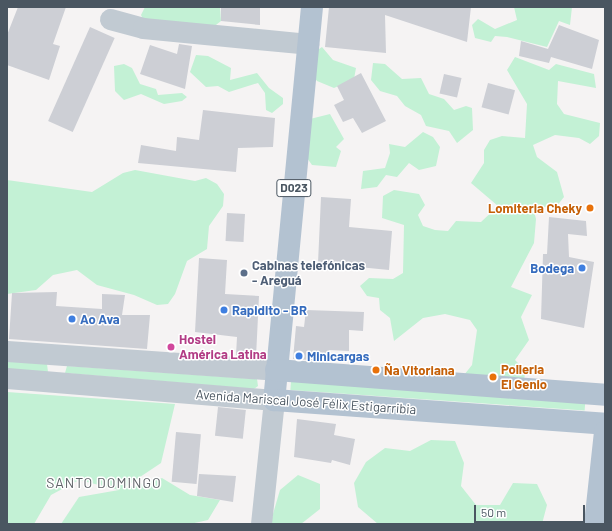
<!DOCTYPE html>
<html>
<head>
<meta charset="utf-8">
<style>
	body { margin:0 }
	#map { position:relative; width:612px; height:531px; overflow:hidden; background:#f5f3f3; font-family:Barlow,sans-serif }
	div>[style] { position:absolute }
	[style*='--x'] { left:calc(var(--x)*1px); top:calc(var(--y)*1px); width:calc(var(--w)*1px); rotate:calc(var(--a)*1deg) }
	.green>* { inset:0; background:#c3f1d5; transform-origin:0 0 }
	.building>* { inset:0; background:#cdcfd5; transform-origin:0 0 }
	.minor>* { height:21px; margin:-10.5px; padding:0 10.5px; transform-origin:10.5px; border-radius:10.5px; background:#c1cad2 }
	.major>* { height:22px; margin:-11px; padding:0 11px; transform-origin:11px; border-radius:11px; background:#b3c2d1 }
	.dots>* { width:11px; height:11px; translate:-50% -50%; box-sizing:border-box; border:2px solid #fff; border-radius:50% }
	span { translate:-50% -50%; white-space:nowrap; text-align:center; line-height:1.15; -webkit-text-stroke:3px #fff; paint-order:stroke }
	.shield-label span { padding:1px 3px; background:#fff; border:1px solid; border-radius:3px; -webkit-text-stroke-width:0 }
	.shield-label { font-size:12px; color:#4a5661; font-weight:700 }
	.food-label { font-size:13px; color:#c56008; font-weight:700 }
	.right { translate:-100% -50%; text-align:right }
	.left { translate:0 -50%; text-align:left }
	.service-label { font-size:13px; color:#4e5e75; font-weight:700 }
	.shop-label { font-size:13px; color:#366cbe; font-weight:700 }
	.hotel-label { font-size:13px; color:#b23c85; font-weight:700 }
	.street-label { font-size:13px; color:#4a5661 }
	.neighbourhood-label { font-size:14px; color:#5f6368; letter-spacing:1px }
	.frame { position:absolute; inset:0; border:8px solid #4a5661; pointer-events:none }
	.scale { position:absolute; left:474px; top:505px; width:111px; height:18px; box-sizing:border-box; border:2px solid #4a5661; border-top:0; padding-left:5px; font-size:12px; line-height:14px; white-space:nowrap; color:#4a5661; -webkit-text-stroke:3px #fff; paint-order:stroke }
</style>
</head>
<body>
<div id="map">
	<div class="green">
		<i style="clip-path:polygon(145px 7px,220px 7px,221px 21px,207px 32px,146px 26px,141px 15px)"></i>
		<i style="clip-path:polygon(514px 7px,572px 7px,570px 25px,559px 21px,547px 47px,507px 37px,495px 36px,491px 42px,475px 38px,472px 25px,478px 19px,495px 29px,517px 20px)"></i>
		<i style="clip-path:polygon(322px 47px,333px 60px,356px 68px,354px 79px,334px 88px,317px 81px,309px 71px,307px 57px)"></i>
		<i style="clip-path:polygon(196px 55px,208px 56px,231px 68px,230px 80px,257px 73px,269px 88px,283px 98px,283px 104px,272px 113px,266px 110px,265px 93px,258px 83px,229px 92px,218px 86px,206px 87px,190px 72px)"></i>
		<i style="clip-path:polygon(515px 57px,549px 70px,556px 64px,594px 74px,596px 88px,558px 81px,557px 104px,564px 114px,600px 123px,599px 136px,590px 144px,579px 138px,555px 135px,533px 145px,537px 157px,557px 172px,564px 197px,556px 207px,533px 207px,536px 219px,534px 243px,511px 287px,532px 295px,521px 317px,529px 340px,515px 360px,526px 371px,523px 383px,464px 375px,472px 365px,477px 330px,470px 320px,445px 314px,423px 318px,394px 341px,390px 318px,380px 310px,379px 298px,367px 296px,360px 286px,369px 278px,393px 279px,403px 273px,404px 225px,382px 218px,383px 196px,394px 190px,419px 194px,425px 205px,418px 215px,423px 226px,435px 230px,448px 231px,456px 221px,481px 222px,498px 206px,471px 183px,484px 163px,484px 150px,490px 140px,502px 136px,525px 138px,527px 104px,507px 70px)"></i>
		<i style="clip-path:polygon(373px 63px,385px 64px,402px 79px,421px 78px,429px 94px,444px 99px,454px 110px,466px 106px,472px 108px,473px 130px,457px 143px,449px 131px,426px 126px,421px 115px,405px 106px,397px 96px,380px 91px,371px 80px)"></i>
		<i style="clip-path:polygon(124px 64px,132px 68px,140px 84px,156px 89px,158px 95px,182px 93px,187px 97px,182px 101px,164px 104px,141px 94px,124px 100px,115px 91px,114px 66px)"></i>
		<i style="clip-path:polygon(330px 114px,344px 139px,336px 147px,341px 151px,336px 167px,312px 165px,305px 155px,306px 120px)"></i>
		<i style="clip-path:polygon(423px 132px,433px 137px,440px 147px,436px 166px,419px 170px,409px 163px,397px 177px,386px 175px,377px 187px,361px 189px,363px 171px,385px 168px,390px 153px,389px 144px,405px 147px)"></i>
		<i style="clip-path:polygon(135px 170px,195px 181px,206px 178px,217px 184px,224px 194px,223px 206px,209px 226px,207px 249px,187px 261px,175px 294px,168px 304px,157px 305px,134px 295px,97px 285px,77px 270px,53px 275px,36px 290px,7px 294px,7px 180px,92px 192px,123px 173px)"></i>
		<i style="clip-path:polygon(7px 359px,47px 364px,48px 372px,7px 371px)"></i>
		<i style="clip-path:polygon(67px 366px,257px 379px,258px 386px,254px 389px,65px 373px)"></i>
		<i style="left:291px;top:381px;width:295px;height:9px;rotate:4deg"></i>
		<i style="clip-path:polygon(7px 392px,175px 404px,161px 463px,122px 489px,162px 478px,190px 495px,220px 500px,208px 520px,190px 524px,61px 524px,79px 497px,119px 490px,79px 480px,51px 495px,34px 524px,7px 524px)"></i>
		<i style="clip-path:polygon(431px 440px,455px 441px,464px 463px,461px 486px,476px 505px,500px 505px,513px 483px,537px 484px,547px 505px,542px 524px,378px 524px,358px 507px,354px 483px,366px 462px,385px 448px,410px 451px)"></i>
		<i style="clip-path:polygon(298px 475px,320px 484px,320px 509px,301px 524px,270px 524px,280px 490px)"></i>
	</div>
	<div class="building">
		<i style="clip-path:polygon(18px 7px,66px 7px,53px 44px,60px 46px,49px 80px,7px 65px,7px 35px)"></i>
		<i style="clip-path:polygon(221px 7px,260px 7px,260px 25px,221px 21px)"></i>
		<i style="clip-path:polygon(329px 7px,471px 7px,467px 42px,385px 15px,386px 53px,325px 47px)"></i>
		<i style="clip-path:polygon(559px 25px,599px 40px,592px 69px,551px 57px,549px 63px,519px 56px,521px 41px,548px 49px)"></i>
		<i style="left:90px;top:27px;width:27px;height:103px;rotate:24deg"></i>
		<i style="clip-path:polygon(179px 44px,192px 46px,185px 89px,140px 74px,150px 45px,177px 54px)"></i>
		<i style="clip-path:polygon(361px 73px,386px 121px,362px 133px,353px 118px,343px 122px,334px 105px,344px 100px,337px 86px)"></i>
		<i style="left:444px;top:74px;width:18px;height:20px;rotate:13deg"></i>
		<i style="left:488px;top:83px;width:28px;height:25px;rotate:15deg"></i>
		<i style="clip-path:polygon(203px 110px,275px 118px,273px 147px,238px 148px,236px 172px,138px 163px,141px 145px,176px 151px,177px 137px,199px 140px)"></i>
		<i style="clip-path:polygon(321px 197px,351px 199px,349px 227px,392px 231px,389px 270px,318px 263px)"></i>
		<i style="left:227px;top:213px;width:18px;height:28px;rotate:3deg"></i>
		<i style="clip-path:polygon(549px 217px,586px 221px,587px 236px,568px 234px,569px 257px,594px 262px,584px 328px,541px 319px,543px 254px,547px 254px)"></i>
		<i style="clip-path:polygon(199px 258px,227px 260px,225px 294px,259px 296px,256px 357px,236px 355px,237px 337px,195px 332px)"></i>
		<i style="clip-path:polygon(57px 292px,56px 306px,102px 309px,102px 294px,125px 295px,122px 315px,150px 315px,147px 349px,9px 339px,12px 293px)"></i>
		<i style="clip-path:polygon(306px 310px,364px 312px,363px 331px,349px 330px,349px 351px,329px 350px,328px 361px,293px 359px,296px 326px,304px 327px)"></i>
		<i style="left:218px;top:407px;width:28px;height:29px;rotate:6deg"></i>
		<i style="clip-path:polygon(297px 419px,336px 424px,334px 435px,355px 439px,350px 465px,332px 460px,331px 463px,294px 457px)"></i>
		<i style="left:176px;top:432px;width:25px;height:50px;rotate:5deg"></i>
		<i style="clip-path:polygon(199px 474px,236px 476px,233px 502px,197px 496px)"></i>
	</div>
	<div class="minor">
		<i style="--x:110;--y:19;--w:34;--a:15"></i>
		<i style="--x:143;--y:28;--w:166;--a:5.5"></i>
		<i style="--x:7;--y:351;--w:270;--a:4"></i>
		<i style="--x:7;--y:378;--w:268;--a:4.7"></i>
		<i style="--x:274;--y:400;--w:125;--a:96"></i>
	</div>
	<div class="major">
		<i style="--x:312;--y:7;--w:395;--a:95.5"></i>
		<i style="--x:274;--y:400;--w:332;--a:4.1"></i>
		<i style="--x:276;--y:370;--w:330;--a:4.3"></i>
		<i style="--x:595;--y:524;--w:93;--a:-83.8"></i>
	</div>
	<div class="dots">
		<i style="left:590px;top:208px;background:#e8710a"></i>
		<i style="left:582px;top:268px;background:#3f7fe0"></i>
		<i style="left:244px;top:273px;background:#5c6f8a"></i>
		<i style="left:224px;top:310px;background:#3f7fe0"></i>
		<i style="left:72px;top:319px;background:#3f7fe0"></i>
		<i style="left:171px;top:347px;background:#d1479c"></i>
		<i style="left:299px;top:356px;background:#3f7fe0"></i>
		<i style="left:376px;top:370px;background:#e8710a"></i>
		<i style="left:493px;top:377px;background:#e8710a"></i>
	</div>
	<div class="shield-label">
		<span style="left:294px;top:188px">D023</span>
	</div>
	<div class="food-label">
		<span class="right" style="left:582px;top:208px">Lomiteria Cheky</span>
		<span class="left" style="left:384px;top:370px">Ña Vitoriana</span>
		<span class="left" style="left:501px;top:377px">Polleria<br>El Genio</span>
	</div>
	<div class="service-label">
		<span class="left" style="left:252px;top:273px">Cabinas telefónicas<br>- Areguá</span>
	</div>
	<div class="shop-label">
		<span class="right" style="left:574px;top:268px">Bodega</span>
		<span class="left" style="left:232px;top:310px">Rapidito - BR</span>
		<span class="left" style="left:80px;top:319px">Ao Ava</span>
		<span class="left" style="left:307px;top:356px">Minicargas</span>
	</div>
	<div class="hotel-label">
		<span class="left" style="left:179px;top:347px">Hostel<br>América Latina</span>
	</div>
	<div class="street-label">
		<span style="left:306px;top:402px;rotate:4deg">Avenida Mariscal José Félix Estigarribia</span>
	</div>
	<div class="neighbourhood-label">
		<span style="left:104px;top:483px">SANTO DOMINGO</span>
	</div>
	<div class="frame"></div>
	<div class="scale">50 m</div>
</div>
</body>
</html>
